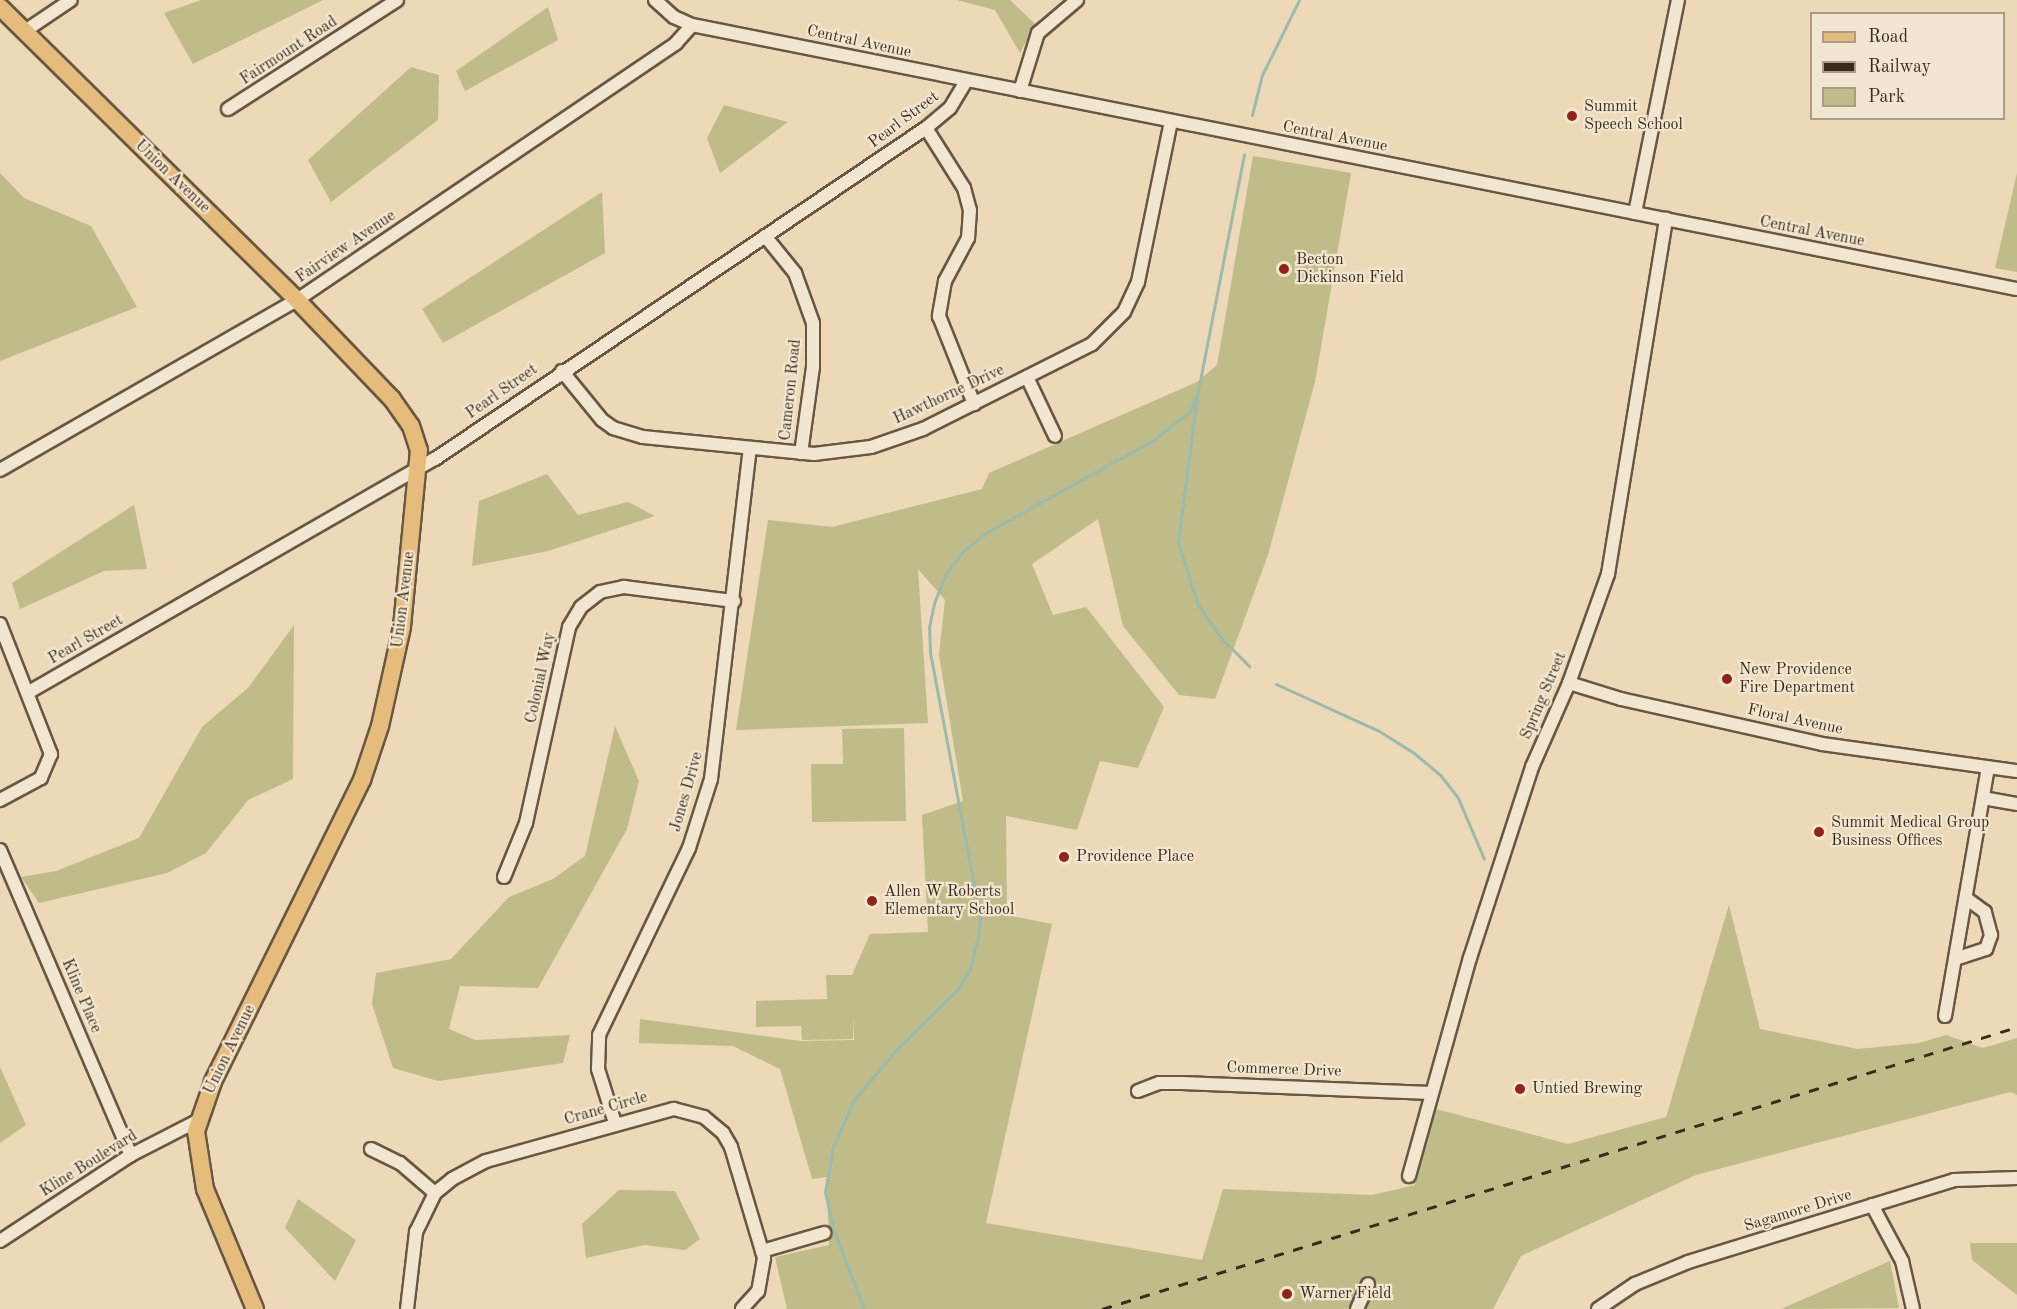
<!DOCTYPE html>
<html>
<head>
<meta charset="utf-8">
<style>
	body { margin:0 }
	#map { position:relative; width:2017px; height:1309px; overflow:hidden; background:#edd8b7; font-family:"Old Standard TT",serif }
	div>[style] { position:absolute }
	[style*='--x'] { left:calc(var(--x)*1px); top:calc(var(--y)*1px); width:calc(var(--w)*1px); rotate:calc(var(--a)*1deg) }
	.green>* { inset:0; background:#bfbc89 }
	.stream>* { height:3px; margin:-1.5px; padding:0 1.5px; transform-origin:1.5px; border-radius:1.5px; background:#9abaac }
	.roads { filter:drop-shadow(2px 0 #675743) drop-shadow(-2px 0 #675743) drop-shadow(0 2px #675743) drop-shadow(0 -2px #675743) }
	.minor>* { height:12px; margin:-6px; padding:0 6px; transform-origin:6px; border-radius:6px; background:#f3e6d0 }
	.major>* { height:16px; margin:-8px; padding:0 8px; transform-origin:8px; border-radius:8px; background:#e6bc7c }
	.rail>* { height:3px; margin-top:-1.5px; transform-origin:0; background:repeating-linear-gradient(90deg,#3a2c1c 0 10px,transparent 0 20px) }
	.dots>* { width:16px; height:16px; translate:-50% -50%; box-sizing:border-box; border:3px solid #f3e6d0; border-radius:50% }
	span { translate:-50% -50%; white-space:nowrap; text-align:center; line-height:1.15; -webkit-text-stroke:4.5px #f3e6d0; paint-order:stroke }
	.street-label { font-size:16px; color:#3a2c1c }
	.poi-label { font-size:16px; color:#3a2c1c }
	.left { translate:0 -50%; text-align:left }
	.legend { position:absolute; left:1810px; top:12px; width:195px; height:108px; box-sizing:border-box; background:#f3e6d0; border:2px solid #a99c88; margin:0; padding:8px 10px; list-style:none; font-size:18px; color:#3a2c1c }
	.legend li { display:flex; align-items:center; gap:12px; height:30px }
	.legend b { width:30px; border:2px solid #a99c88 }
</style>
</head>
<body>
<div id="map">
	<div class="green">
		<i style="clip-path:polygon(201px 0,323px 0,193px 64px,164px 13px)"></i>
		<i style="clip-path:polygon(957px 0,1010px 0,1035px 24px,1020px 53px,995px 10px)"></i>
		<i style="clip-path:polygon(548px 7px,558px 40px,465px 91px,456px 71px)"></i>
		<i style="clip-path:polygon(411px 67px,439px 75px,438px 120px,331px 202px,308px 160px)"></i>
		<i style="clip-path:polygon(724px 105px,788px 122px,720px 173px,707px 138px)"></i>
		<i style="clip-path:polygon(1253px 156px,1351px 173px,1315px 382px,1268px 555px,1215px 699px,1179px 695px,1123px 626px,1098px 519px,1032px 564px,1053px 615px,1086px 607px,1164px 707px,1138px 768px,1100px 761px,1077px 830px,1006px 816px,1007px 915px,1052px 924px,986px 1223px,1202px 1260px,1223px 1189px,1372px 1195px,1415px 1185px,1436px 1109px,1568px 1144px,1666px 1117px,1729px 905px,1760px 1029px,1858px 1049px,1919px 1043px,1946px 1035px,1983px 1048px,2017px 1038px,2017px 1095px,2010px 1092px,1696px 1175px,1521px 1256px,1493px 1309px,787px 1309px,775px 1257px,829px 1245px,827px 1177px,812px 1179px,780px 1069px,733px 1046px,639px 1043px,640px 1019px,801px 1041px,854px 1040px,853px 1015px,853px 1039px,802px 1040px,801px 1026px,756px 1027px,756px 1001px,827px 999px,826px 975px,852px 975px,870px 934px,928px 932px,922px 815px,963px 801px,939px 655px,945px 600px,918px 569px,928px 723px,736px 730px,768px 520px,832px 527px,982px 489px,989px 473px,1197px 382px,1217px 365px)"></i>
		<i style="clip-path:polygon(0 173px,24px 198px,91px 226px,137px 307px,0 361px)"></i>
		<i style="clip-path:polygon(2017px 173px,2017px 272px,1995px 268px)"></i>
		<i style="clip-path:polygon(602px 192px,605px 253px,443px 343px,422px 309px)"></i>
		<i style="clip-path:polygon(547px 474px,578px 515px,628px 502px,655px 516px,548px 551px,472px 566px,479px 501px)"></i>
		<i style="clip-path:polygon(134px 505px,147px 569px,104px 571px,20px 609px,12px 583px)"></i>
		<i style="clip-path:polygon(294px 625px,293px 779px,248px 800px,206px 853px,167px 873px,39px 903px,21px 877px,56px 871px,139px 838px,202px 727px,248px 688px)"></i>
		<i style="clip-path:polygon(615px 726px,639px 781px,627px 829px,538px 988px,460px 986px,449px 1029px,475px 1040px,570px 1035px,563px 1063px,438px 1081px,393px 1068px,372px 1004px,376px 973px,451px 959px,509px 897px,553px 879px,585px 856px)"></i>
		<i style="clip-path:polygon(904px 728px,906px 821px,812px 822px,811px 764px,843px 764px,842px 729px)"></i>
		<i style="clip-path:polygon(0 1067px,26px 1125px,0 1143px)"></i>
		<i style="clip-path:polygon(619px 1190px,675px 1191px,700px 1239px,685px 1250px,644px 1245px,586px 1258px,582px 1224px)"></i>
		<i style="clip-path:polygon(298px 1199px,356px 1240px,335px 1281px,285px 1228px)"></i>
		<i style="clip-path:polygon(1970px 1243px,2017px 1243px,2017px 1295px,1972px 1260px)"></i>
		<i style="clip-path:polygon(1890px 1261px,1899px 1308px,1781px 1309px)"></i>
	</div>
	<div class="stream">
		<i style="--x:1252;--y:115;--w:41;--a:-76"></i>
		<i style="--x:1262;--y:75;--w:84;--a:-63.7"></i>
		<i style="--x:1198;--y:391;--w:241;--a:-79"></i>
		<i style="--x:1197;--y:397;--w:146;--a:97.5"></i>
		<i style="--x:1178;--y:542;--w:66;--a:72.4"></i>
		<i style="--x:1198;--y:605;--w:43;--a:54.5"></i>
		<i style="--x:1223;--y:640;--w:37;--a:45"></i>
		<i style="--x:1276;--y:684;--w:113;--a:24.5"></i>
		<i style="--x:1379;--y:731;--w:41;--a:32.2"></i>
		<i style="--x:1414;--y:753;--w:35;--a:40"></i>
		<i style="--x:1441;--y:776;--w:28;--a:52"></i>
		<i style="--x:1458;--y:798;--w:66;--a:66.9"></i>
		<i style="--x:864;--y:1309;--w:86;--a:-111.2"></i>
		<i style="--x:833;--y:1229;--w:38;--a:-102"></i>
		<i style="--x:825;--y:1192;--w:46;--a:-79.9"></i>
		<i style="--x:833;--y:1147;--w:51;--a:-65.9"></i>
		<i style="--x:854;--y:1100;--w:65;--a:-50"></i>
		<i style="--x:896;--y:1050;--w:87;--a:-44.5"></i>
		<i style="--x:958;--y:989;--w:23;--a:-59"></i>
		<i style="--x:970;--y:969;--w:38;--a:-76"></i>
		<i style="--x:979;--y:932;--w:15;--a:-86"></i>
		<i style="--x:980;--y:917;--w:270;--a:-100.7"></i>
		<i style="--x:930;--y:652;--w:25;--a:-92"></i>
		<i style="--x:929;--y:627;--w:25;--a:-78"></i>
		<i style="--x:934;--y:603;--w:31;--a:-68"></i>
		<i style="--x:946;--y:574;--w:29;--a:-54"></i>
		<i style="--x:963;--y:551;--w:31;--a:-38"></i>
		<i style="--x:987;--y:532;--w:188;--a:-28.9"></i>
		<i style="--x:1152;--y:441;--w:48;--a:-38.3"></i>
		<i style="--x:1190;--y:411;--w:22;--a:-68"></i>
	</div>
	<div class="roads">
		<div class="minor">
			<i style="--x:655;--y:0;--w:25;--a:42"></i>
			<i style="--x:674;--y:17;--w:20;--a:24"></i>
			<i style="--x:692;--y:25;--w:1351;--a:11.27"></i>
			<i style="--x:25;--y:31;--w:55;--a:-34"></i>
			<i style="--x:1020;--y:91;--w:61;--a:-72.8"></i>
			<i style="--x:1038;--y:33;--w:51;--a:-40.2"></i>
			<i style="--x:228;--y:109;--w:201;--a:-32.8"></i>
			<i style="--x:926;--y:128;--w:71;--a:57.7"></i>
			<i style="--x:964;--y:188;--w:23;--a:75"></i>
			<i style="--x:970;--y:210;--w:28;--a:94"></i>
			<i style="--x:968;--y:238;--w:49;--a:118.1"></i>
			<i style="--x:945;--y:281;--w:36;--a:100"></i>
			<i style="--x:939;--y:316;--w:95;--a:68.3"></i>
			<i style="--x:1635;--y:213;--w:217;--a:-78.6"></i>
			<i style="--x:765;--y:236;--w:48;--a:51"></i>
			<i style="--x:795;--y:273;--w:53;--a:70.2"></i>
			<i style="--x:813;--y:323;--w:44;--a:90"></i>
			<i style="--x:813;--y:367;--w:87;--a:97.9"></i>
			<i style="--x:562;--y:371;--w:63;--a:50.8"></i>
			<i style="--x:602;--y:420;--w:14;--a:36"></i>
			<i style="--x:613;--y:428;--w:31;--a:17"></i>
			<i style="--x:643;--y:437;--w:172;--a:5.7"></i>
			<i style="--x:814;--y:454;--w:57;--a:-7"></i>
			<i style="--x:871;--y:447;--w:55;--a:-19.1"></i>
			<i style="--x:923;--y:429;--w:189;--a:-26.7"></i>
			<i style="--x:1092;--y:344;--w:45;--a:-45"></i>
			<i style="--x:1124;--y:312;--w:33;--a:-65"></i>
			<i style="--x:1138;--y:282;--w:164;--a:-78.4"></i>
			<i style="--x:1027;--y:377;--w:65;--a:64.6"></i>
			<i style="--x:0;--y:470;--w:342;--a:-29.8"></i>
			<i style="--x:297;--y:300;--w:458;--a:-34.1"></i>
			<i style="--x:676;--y:43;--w:24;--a:-48"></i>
			<i style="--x:0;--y:624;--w:140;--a:68.6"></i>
			<i style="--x:51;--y:754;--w:26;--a:113"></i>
			<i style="--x:41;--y:778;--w:47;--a:151.8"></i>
			<i style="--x:1569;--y:683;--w:54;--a:17.1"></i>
			<i style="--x:1621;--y:699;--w:206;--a:12.6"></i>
			<i style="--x:1822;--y:744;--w:197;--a:7.9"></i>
			<i style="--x:29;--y:692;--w:468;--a:-29.9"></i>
			<i style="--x:435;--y:459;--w:592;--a:-33.99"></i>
			<i style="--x:926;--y:128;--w:31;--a:-40"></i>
			<i style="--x:950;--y:108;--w:31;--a:-59"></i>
			<i style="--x:1983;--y:798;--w:35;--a:10"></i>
			<i style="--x:0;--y:850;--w:332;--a:66.8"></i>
			<i style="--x:504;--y:877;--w:58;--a:-67.8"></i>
			<i style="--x:526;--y:823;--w:201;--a:-77.6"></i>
			<i style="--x:569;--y:627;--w:23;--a:-59"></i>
			<i style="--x:581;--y:607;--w:24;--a:-38"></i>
			<i style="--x:600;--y:592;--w:25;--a:-12"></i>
			<i style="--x:624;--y:587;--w:111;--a:7.3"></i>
			<i style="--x:1955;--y:959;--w:33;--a:-18"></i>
			<i style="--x:1986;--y:949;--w:15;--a:-70"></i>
			<i style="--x:1991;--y:935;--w:24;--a:-105"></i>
			<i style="--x:1985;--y:912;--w:24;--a:-144"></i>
			<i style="--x:1945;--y:1016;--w:252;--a:-80.2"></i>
			<i style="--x:1138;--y:1091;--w:22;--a:-21"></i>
			<i style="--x:1159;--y:1083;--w:23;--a:0"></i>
			<i style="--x:1182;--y:1083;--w:249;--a:2.3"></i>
			<i style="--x:615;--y:1123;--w:57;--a:-107.5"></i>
			<i style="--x:598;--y:1069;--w:34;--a:-88"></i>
			<i style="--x:599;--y:1035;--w:208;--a:-64.3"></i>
			<i style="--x:689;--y:848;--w:72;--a:-72.3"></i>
			<i style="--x:711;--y:779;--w:332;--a:-83.3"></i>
			<i style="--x:371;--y:1149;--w:32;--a:26"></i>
			<i style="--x:400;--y:1163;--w:46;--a:40.6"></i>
			<i style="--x:1409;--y:1176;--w:226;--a:-74.4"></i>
			<i style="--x:1470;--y:958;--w:201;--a:-72"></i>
			<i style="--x:1532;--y:767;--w:92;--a:-66.2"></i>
			<i style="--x:1569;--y:683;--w:116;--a:-70.3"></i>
			<i style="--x:1608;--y:574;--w:360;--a:-80.7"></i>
			<i style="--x:1872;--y:1205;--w:64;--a:61.8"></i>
			<i style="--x:1902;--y:1261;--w:49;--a:77.1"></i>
			<i style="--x:0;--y:1241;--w:157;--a:-33.3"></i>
			<i style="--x:131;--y:1155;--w:76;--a:-27.2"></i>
			<i style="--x:762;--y:1251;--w:65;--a:-16.2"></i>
			<i style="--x:407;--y:1309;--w:78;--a:-83.3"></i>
			<i style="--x:416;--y:1232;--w:43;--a:-64"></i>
			<i style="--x:435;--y:1193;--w:22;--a:-39"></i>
			<i style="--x:452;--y:1179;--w:38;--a:-28"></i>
			<i style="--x:486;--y:1161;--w:195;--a:-15.5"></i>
			<i style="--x:674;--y:1109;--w:31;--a:15"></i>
			<i style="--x:704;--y:1117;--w:25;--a:40"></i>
			<i style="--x:723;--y:1133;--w:16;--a:60"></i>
			<i style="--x:731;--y:1147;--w:116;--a:73.4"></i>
			<i style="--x:764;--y:1258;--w:34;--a:100"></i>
			<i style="--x:758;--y:1291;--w:24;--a:132"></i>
			<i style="--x:1357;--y:1309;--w:27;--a:-66"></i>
			<i style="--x:1598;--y:1309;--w:45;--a:-34"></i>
			<i style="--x:1635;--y:1284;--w:57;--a:-22.5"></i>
			<i style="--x:1688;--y:1262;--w:278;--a:-17.1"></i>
			<i style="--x:1954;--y:1180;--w:63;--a:-1.8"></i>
		</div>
		<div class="major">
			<i style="--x:0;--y:7;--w:417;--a:44.6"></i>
			<i style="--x:297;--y:300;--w:137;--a:46.2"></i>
			<i style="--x:392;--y:399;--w:33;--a:55"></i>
			<i style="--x:411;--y:426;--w:25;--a:72"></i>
			<i style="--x:419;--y:450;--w:178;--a:95.5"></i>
			<i style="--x:402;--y:627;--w:101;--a:102.5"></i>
			<i style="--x:380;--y:726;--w:57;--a:108.4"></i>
			<i style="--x:362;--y:780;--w:337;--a:116.3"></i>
			<i style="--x:213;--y:1082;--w:52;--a:109.1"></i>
			<i style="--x:196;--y:1131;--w:59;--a:81.2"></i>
			<i style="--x:205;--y:1189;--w:130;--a:67.4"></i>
		</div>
	</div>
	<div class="rail">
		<i style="--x:1102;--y:1309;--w:957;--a:-17.13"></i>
	</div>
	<div class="dots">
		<i style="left:1572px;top:116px;background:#8f2418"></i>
		<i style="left:1284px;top:269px;background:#8f2418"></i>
		<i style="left:1727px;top:679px;background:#8f2418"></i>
		<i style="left:1819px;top:832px;background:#8f2418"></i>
		<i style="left:1064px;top:857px;background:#8f2418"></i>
		<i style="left:872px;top:901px;background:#8f2418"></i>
		<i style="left:1520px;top:1089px;background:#8f2418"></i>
		<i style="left:1287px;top:1294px;background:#8f2418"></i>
	</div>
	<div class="street-label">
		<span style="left:859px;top:42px;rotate:12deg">Central Avenue</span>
		<span style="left:289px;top:51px;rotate:-33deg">Fairmount Road</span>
		<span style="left:904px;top:120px;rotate:-37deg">Pearl Street</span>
		<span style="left:1335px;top:137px;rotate:11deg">Central Avenue</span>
		<span style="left:172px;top:177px;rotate:44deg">Union Avenue</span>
		<span style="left:1812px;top:232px;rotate:11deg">Central Avenue</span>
		<span style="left:346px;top:247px;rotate:-34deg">Fairview Avenue</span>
		<span style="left:791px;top:390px;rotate:-84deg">Cameron Road</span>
		<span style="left:502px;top:392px;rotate:-35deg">Pearl Street</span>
		<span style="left:949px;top:395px;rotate:-25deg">Hawthorne Drive</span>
		<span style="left:404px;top:600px;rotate:-83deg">Union Avenue</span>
		<span style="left:86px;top:640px;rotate:-30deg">Pearl Street</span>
		<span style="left:541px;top:678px;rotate:-78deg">Colonial Way</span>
		<span style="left:1544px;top:696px;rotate:-67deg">Spring Street</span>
		<span style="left:1795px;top:720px;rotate:12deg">Floral Avenue</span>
		<span style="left:687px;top:792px;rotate:-74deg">Jones Drive</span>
		<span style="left:81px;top:996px;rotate:67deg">Kline Place</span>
		<span style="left:230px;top:1050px;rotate:-64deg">Union Avenue</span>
		<span style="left:1284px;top:1070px;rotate:2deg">Commerce Drive</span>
		<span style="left:606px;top:1109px;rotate:-16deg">Crane Circle</span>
		<span style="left:89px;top:1164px;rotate:-32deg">Kline Boulevard</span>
		<span style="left:1798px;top:1211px;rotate:-17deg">Sagamore Drive</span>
	</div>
	<div class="poi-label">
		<span class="left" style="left:1584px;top:116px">Summit<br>Speech School</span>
		<span class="left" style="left:1296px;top:269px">Becton<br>Dickinson Field</span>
		<span class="left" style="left:1739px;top:679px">New Providence<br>Fire Department</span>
		<span class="left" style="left:1831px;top:832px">Summit Medical Group<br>Business Offices</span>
		<span class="left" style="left:1076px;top:857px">Providence Place</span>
		<span class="left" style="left:884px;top:901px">Allen W Roberts<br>Elementary School</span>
		<span class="left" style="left:1532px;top:1089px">Untied Brewing</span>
		<span class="left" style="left:1299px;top:1294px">Warner Field</span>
	</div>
	<ul class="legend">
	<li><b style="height:8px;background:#e6bc7c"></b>Road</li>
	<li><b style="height:8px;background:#3a2c1c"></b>Railway</li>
	<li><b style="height:16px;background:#bfbc89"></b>Park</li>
	</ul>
</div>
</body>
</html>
